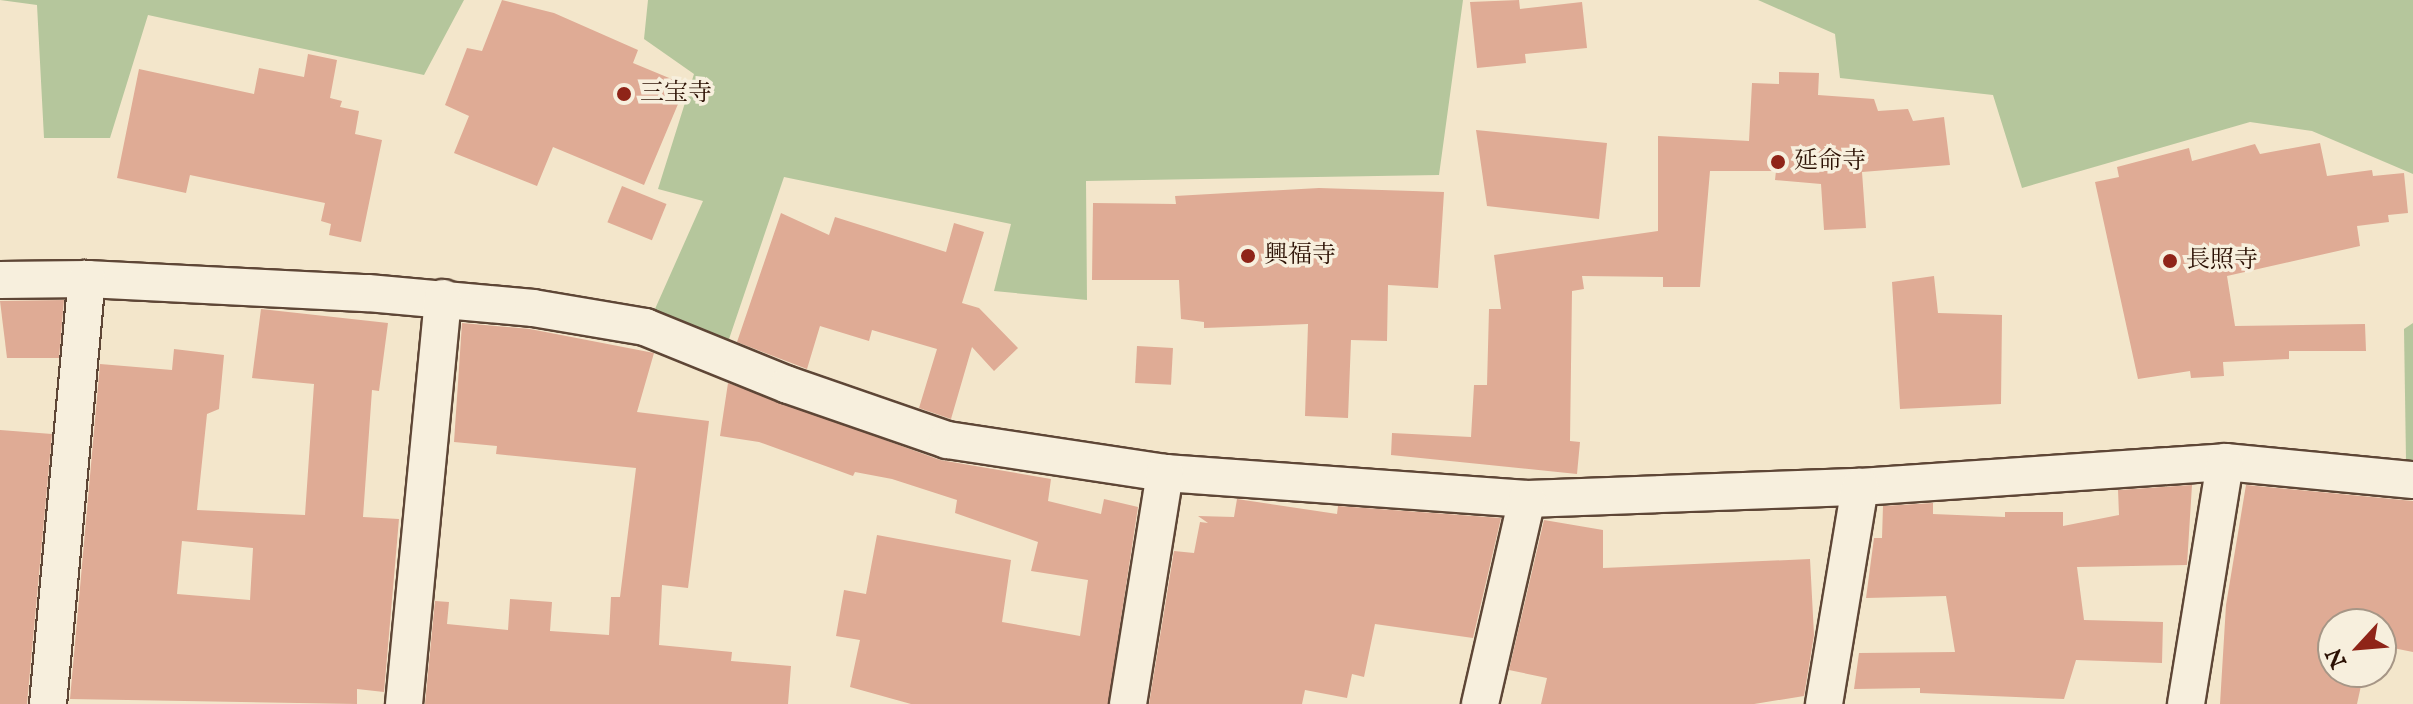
<!DOCTYPE html>
<html>
<head>
<meta charset="utf-8">
<style>
	body { margin:0 }
	#map { position:relative; width:2413px; height:704px; overflow:hidden; background:#f3e6cb; font-family:"IM FELL English","Noto Serif JP",serif }
	div>[style] { position:absolute }
	[style*='--x'] { left:calc(var(--x)*1px); top:calc(var(--y)*1px); width:calc(var(--w)*1px); rotate:calc(var(--a)*1deg) }
	.green>* { inset:0; background:#b5c69c }
	.building>* { inset:0; background:#dfab95; transform-origin:0 0 }
	.roads { filter:drop-shadow(2px 0 #5e4636) drop-shadow(-2px 0 #5e4636) drop-shadow(0 2px #5e4636) drop-shadow(0 -2px #5e4636) }
	.minor>* { height:36px; margin:-18px; padding:0 18px; transform-origin:18px; border-radius:18px; background:#f7efdd }
	.dots>* { width:22px; height:22px; translate:-50% -50%; box-sizing:border-box; border:4px solid #f7efdd; border-radius:50% }
	span { translate:-50% -50%; white-space:nowrap; text-align:center; line-height:1.15; -webkit-text-stroke:7px #f7efdd; paint-order:stroke }
	.poi-label { font-size:24px; color:#2c1104 }
	.left { translate:0 -50%; text-align:left }
	.north { position:absolute; left:2317px; top:608px; width:80px; height:80px; box-sizing:border-box; background:#f7efdd; border:2px solid #a69686; border-radius:50%; rotate:244deg; font-size:22px; font-weight:700; line-height:32px; text-align:center; color:#2c1104 }
	.north::after { content:''; display:block; margin:auto; width:28px; height:36px; background:#8f2418; clip-path:polygon(50% 0,100% 100%,50% 72%,0 100%) }
</style>
</head>
<body>
<div id="map">
	<div class="green">
		<i style="clip-path:polygon(0 0,464px 0,424px 75px,148px 15px,110px 138px,44px 138px,37px 5px)"></i>
		<i style="clip-path:polygon(648px 0,1463px 0,1439px 175px,1086px 181px,1087px 300px,994px 291px,1011px 224px,784px 177px,727px 345px,651px 318px,703px 201px,658px 189px,694px 74px,644px 39px)"></i>
		<i style="clip-path:polygon(1758px 0,2413px 0,2413px 174px,2312px 131px,2250px 122px,2022px 188px,1993px 95px,1840px 78px,1835px 34px)"></i>
		<i style="clip-path:polygon(2413px 323px,2413px 460px,2406px 460px,2404px 329px)"></i>
	</div>
	<div class="building">
		<i style="clip-path:polygon(502px 0,554px 13px,638px 50px,633px 63px,686px 85px,644px 185px,553px 147px,537px 186px,454px 153px,469px 116px,445px 105px,467px 48px,482px 51px)"></i>
		<i style="clip-path:polygon(1519px 0,1520px 9px,1582px 2px,1587px 48px,1525px 54px,1526px 63px,1477px 68px,1470px 2px)"></i>
		<i style="clip-path:polygon(308px 54px,337px 60px,330px 98px,342px 101px,340px 107px,359px 111px,355px 134px,382px 140px,361px 242px,329px 235px,331px 224px,321px 221px,325px 203px,190px 175px,186px 193px,117px 178px,139px 69px,254px 94px,259px 68px,304px 77px)"></i>
		<i style="clip-path:polygon(1779px 72px,1819px 73px,1818px 95px,1874px 99px,1878px 111px,1908px 109px,1913px 121px,1944px 117px,1950px 165px,1862px 172px,1866px 228px,1824px 230px,1821px 184px,1775px 180px,1776px 171px,1710px 171px,1700px 287px,1663px 287px,1663px 277px,1582px 276px,1584px 289px,1572px 291px,1570px 441px,1580px 442px,1577px 474px,1391px 455px,1392px 433px,1471px 437px,1474px 385px,1487px 385px,1489px 309px,1501px 309px,1494px 255px,1658px 231px,1658px 136px,1749px 141px,1752px 83px,1779px 84px)"></i>
		<i style="clip-path:polygon(1476px 130px,1607px 143px,1599px 219px,1487px 206px)"></i>
		<i style="clip-path:polygon(2320px 143px,2327px 176px,2372px 170px,2373px 176px,2404px 173px,2408px 213px,2388px 215px,2389px 222px,2357px 226px,2360px 246px,2227px 276px,2235px 326px,2365px 324px,2366px 351px,2289px 351px,2289px 359px,2223px 362px,2224px 376px,2191px 378px,2190px 371px,2138px 379px,2095px 182px,2119px 177px,2117px 167px,2189px 148px,2192px 161px,2255px 144px,2260px 154px)"></i>
		<i style="left:622px;top:186px;width:48px;height:39px;rotate:22deg"></i>
		<i style="clip-path:polygon(1319px 188px,1444px 192px,1438px 288px,1388px 285px,1387px 341px,1351px 340px,1348px 418px,1305px 416px,1308px 324px,1204px 328px,1204px 322px,1181px 319px,1179px 280px,1092px 280px,1093px 203px,1176px 204px,1175px 196px)"></i>
		<i style="clip-path:polygon(781px 213px,829px 235px,835px 217px,946px 252px,954px 223px,984px 232px,962px 303px,979px 308px,1018px 348px,994px 371px,972px 347px,951px 419px,919px 408px,937px 349px,872px 330px,869px 341px,820px 326px,807px 369px,737px 342px)"></i>
		<i style="clip-path:polygon(1934px 276px,1938px 313px,2002px 315px,2001px 404px,1900px 409px,1892px 282px)"></i>
		<i style="clip-path:polygon(64px 300px,59px 358px,7px 358px,0 301px)"></i>
		<i style="clip-path:polygon(evenodd,261px 309px,388px 323px,379px 391px,372px 390px,363px 517px,399px 519px,384px 692px,357px 689px,357px 704px,70px 699px,100px 364px,172px 370px,174px 349px,224px 355px,219px 409px,207px 414px,197px 510px,305px 515px,314px 384px,252px 378px,261px 309px,182px 541px,253px 548px,250px 600px,177px 594px,182px 541px)"></i>
		<i style="clip-path:polygon(462px 323px,530px 329px,654px 353px,637px 412px,709px 421px,688px 588px,662px 585px,659px 645px,732px 652px,731px 661px,791px 666px,788px 704px,425px 704px,435px 601px,449px 602px,447px 624px,508px 630px,510px 599px,552px 602px,550px 631px,609px 635px,611px 597px,620px 597px,636px 468px,496px 454px,497px 446px,454px 442px)"></i>
		<i style="left:1137px;top:346px;width:36px;height:37px;rotate:3deg"></i>
		<i style="clip-path:polygon(728px 383px,940px 460px,1051px 479px,1048px 501px,1101px 514px,1104px 499px,1138px 507px,1108px 704px,911px 704px,850px 687px,860px 640px,836px 636px,844px 590px,866px 594px,877px 535px,1011px 560px,1002px 622px,1080px 636px,1088px 580px,1031px 571px,1038px 542px,955px 513px,957px 500px,892px 479px,855px 472px,853px 476px,759px 442px,720px 436px)"></i>
		<i style="clip-path:polygon(0 430px,52px 434px,27px 704px,0 704px)"></i>
		<i style="clip-path:polygon(2192px 485px,2187px 565px,2077px 567px,2084px 620px,2163px 622px,2162px 663px,2076px 660px,2064px 699px,1920px 693px,1920px 688px,1854px 689px,1859px 653px,1955px 652px,1946px 596px,1866px 598px,1874px 538px,1882px 538px,1883px 506px,1933px 503px,1933px 514px,2005px 517px,2005px 512px,2063px 512px,2063px 526px,2119px 515px,2118px 490px)"></i>
		<i style="clip-path:polygon(2246px 485px,2413px 501px,2413px 652px,2383px 646px,2381px 656px,2381px 624px,2333px 624px,2333px 672px,2364px 672px,2357px 704px,2220px 704px,2226px 605px)"></i>
		<i style="clip-path:polygon(1237px 499px,1337px 514px,1338px 506px,1501px 518px,1473px 638px,1375px 624px,1364px 677px,1352px 674px,1347px 698px,1305px 690px,1302px 704px,1149px 704px,1174px 551px,1194px 553px,1200px 522px,1208px 523px,1198px 516px,1234px 517px)"></i>
		<i style="clip-path:polygon(1544px 520px,1603px 530px,1603px 568px,1810px 559px,1814px 635px,1804px 696px,1754px 704px,1541px 704px,1547px 678px,1509px 670px)"></i>
	</div>
	<div class="roads">
		<div class="minor">
			<i style="--x:0;--y:280;--w:87;--a:-0.7"></i>
			<i style="--x:87;--y:279;--w:281;--a:2.9"></i>
			<i style="--x:368;--y:293;--w:166;--a:5.2"></i>
			<i style="--x:533;--y:308;--w:114;--a:9.6"></i>
			<i style="--x:645;--y:327;--w:154;--a:22.1"></i>
			<i style="--x:788;--y:385;--w:168;--a:19.1"></i>
			<i style="--x:947;--y:440;--w:220;--a:8.6"></i>
			<i style="--x:1165;--y:473;--w:363;--a:4.1"></i>
			<i style="--x:1527;--y:499;--w:333;--a:-2.1"></i>
			<i style="--x:1860;--y:487;--w:366;--a:-3.9"></i>
			<i style="--x:2225;--y:462;--w:189;--a:5.5"></i>
			<i style="--x:48;--y:704;--w:427;--a:-84.8"></i>
			<i style="--x:404;--y:704;--w:408;--a:-84.5"></i>
			<i style="--x:1128;--y:704;--w:234;--a:-80.9"></i>
			<i style="--x:1480;--y:704;--w:210;--a:-77.1"></i>
			<i style="--x:1824;--y:704;--w:220;--a:-80.6"></i>
			<i style="--x:2186;--y:704;--w:245;--a:-80.8"></i>
		</div>
	</div>
	<div class="dots">
		<i style="left:624px;top:94px;background:#8f2418"></i>
		<i style="left:1778px;top:162px;background:#8f2418"></i>
		<i style="left:1248px;top:256px;background:#8f2418"></i>
		<i style="left:2170px;top:261px;background:#8f2418"></i>
	</div>
	<div class="poi-label">
		<span class="left" style="left:640px;top:94px">三宝寺</span>
		<span class="left" style="left:1794px;top:162px">延命寺</span>
		<span class="left" style="left:1264px;top:256px">興福寺</span>
		<span class="left" style="left:2186px;top:261px">長照寺</span>
	</div>
	<div class="north">N</div>
</div>
</body>
</html>
